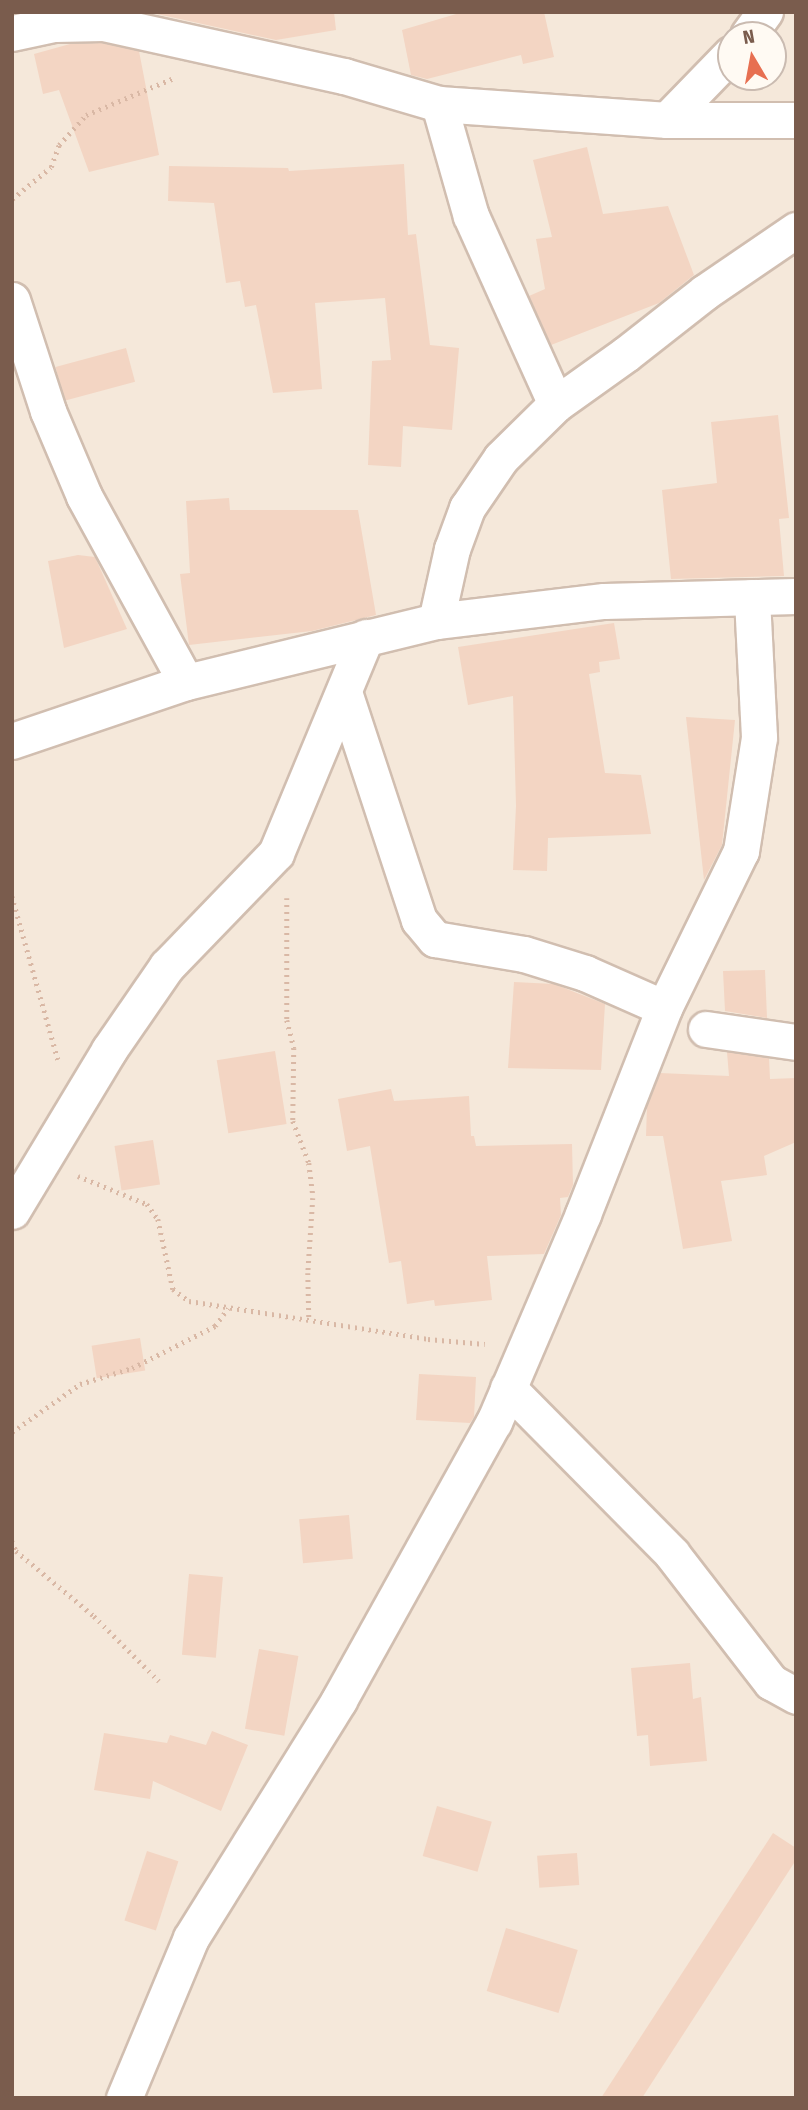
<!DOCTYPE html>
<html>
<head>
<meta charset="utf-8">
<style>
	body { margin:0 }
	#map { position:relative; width:808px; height:2110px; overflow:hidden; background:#fdf6ec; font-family:"Fira Sans Condensed",sans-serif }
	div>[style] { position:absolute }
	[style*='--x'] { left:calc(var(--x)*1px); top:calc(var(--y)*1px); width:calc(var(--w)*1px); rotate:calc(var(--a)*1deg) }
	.residential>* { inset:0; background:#f5e8da }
	.building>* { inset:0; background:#f3d5c3; transform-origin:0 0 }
	.path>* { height:4.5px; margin-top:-2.25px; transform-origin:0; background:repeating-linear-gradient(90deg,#d9b8a5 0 2px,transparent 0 7px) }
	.roads { filter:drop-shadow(2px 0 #d1beb0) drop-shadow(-2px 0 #d1beb0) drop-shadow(0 2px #d1beb0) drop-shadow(0 -2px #d1beb0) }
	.minor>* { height:35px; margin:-17.5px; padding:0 17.5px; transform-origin:17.5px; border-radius:17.5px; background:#fff }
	span { translate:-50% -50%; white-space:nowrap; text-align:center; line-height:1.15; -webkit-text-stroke:5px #fffaf3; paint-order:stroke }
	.frame { position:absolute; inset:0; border:14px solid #7a5c4d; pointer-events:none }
	.north { position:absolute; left:717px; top:21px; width:70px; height:70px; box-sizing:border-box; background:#fffaf3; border:2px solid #cabbb1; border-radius:50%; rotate:350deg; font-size:19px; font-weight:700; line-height:28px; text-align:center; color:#7a5c4d }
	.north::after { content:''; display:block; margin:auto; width:24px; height:32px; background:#e76f51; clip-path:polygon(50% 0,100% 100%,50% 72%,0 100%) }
</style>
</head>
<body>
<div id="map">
	<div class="residential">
		<i style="clip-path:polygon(evenodd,12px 12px,796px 12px,796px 2098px,12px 2098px,12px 12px,731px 35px,773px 35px,773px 77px,731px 77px,731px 35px)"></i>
	</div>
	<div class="building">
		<i style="clip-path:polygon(148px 12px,334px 12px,336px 30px,276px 40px)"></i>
		<i style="clip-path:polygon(463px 12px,544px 12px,554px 57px,523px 64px,521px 55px,427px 79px,411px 75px,402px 30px)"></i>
		<i style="clip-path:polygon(101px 43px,139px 51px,159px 155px,89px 172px,59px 90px,43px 94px,34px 54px,70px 44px)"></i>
		<i style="clip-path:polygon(587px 147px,603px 214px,668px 206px,694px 275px,659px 303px,551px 345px,529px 296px,545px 289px,536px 239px,552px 237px,533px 160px)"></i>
		<i style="clip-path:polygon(404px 164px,408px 235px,416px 234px,430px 345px,459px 348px,452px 430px,403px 426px,401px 467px,368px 465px,372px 361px,391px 360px,385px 298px,315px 303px,322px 389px,273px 393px,256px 305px,245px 307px,240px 281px,226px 283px,214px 203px,168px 201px,169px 166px,288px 168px,289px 171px)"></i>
		<i style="left:126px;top:348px;width:35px;height:73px;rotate:75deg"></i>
		<i style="clip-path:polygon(778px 415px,789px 518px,779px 519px,784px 576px,671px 579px,662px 490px,717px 483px,711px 422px)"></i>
		<i style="clip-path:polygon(229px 498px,230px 510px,358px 510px,376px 615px,312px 631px,189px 645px,180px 574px,190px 573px,186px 501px)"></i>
		<i style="clip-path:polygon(78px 555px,95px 557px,127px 629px,64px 648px,48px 561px)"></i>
		<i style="clip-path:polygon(614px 623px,620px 659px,599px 662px,600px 672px,589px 674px,605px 773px,641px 775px,651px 834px,548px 838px,547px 871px,513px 870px,516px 806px,513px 696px,468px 705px,458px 647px)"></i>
		<i style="clip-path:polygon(686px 717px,735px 720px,722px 845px,704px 880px)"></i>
		<i style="clip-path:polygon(765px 970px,767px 1018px,725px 1011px,723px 971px)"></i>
		<i style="clip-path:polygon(514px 982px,554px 984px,605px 1004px,601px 1070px,508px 1068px)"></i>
		<i style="left:275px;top:1051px;width:74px;height:59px;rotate:81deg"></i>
		<i style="clip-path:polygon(727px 1052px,769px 1058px,770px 1079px,796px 1078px,796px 1142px,764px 1156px,767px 1175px,721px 1181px,732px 1241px,683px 1249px,663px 1136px,646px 1136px,647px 1106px,660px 1073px,729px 1076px)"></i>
		<i style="clip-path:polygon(391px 1089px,394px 1101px,469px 1096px,471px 1136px,474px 1136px,476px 1146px,572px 1144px,573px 1185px,568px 1197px,560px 1198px,561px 1215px,544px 1254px,487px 1256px,492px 1300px,435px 1306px,434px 1300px,407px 1304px,401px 1261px,389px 1263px,370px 1146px,347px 1151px,338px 1099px)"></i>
		<i style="left:153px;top:1140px;width:45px;height:39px;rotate:81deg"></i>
		<i style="left:140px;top:1338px;width:33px;height:49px;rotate:81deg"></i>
		<i style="clip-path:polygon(419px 1374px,476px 1377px,474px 1417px,470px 1423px,416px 1420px)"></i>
		<i style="left:349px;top:1515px;width:44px;height:50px;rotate:85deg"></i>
		<i style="left:189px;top:1574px;width:34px;height:81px;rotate:5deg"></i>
		<i style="left:259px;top:1649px;width:40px;height:81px;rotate:10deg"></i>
		<i style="clip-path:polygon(690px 1663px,693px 1699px,701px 1697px,707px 1761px,650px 1766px,648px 1735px,637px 1736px,631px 1668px)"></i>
		<i style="clip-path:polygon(212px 1731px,248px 1745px,221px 1811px,153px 1781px,150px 1799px,94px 1790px,104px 1733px,167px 1743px,170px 1735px,206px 1745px)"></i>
		<i style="left:437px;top:1806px;width:57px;height:52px;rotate:16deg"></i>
		<i style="clip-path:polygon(773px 1833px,796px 1848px,796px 1860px,642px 2098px,601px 2098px)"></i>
		<i style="left:147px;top:1851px;width:33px;height:73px;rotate:18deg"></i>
		<i style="left:577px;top:1853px;width:32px;height:40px;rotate:86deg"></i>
		<i style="left:506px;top:1928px;width:75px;height:66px;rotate:17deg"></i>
	</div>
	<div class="path">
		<i style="--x:12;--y:199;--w:50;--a:-39.4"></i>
		<i style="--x:51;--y:167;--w:23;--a:-70"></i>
		<i style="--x:59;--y:145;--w:40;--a:-48"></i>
		<i style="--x:86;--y:115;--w:95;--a:-22.8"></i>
		<i style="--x:12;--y:896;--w:170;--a:74.3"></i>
		<i style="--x:287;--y:898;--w:122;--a:90"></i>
		<i style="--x:287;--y:1020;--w:29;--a:76"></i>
		<i style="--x:294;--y:1048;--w:73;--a:90.8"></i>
		<i style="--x:293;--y:1121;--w:45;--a:69.1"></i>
		<i style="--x:309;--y:1163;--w:35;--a:83"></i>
		<i style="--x:313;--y:1198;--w:75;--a:93.8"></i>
		<i style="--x:308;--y:1273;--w:45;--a:88.7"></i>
		<i style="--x:78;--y:1176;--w:74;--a:22.1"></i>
		<i style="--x:147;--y:1204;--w:19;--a:54"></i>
		<i style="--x:158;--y:1219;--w:72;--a:77.9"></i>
		<i style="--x:173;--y:1289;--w:20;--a:37"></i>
		<i style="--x:189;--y:1301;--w:242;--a:9"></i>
		<i style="--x:428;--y:1339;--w:57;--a:5"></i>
		<i style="--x:12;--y:1432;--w:83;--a:-35.2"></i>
		<i style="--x:80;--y:1384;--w:54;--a:-17.1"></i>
		<i style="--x:132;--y:1368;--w:93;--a:-26.8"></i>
		<i style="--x:215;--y:1326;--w:22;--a:-54"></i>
		<i style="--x:12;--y:1541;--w:11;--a:68"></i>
		<i style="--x:16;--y:1551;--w:102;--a:39.8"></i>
		<i style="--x:94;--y:1616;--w:92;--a:45"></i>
	</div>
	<div class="roads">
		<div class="minor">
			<i style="--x:12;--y:33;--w:43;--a:-12.1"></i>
			<i style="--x:54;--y:24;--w:49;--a:-1.2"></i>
			<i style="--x:103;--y:23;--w:247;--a:12.4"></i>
			<i style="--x:344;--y:76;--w:99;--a:16.4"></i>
			<i style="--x:439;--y:104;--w:229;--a:4"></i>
			<i style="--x:667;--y:120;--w:129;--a:0"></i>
			<i style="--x:748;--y:35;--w:29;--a:-54"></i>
			<i style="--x:439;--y:104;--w:116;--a:74.1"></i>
			<i style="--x:471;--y:216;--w:206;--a:65.7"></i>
			<i style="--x:667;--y:120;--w:92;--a:-45.9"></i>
			<i style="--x:12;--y:300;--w:117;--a:72"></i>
			<i style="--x:48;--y:411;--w:92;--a:67"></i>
			<i style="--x:84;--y:496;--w:212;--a:61.3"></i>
			<i style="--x:436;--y:621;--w:74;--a:-77.5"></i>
			<i style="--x:452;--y:549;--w:44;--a:-69.9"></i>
			<i style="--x:467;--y:508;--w:60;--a:-55.8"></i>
			<i style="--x:501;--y:458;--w:77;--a:-44.5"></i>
			<i style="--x:556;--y:404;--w:86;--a:-35.5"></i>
			<i style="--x:626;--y:354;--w:100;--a:-38.1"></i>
			<i style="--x:705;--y:292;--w:110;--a:-34.3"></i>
			<i style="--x:344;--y:692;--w:240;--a:71.8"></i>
			<i style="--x:419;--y:920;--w:25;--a:50"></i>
			<i style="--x:435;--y:939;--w:90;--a:9.6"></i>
			<i style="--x:524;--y:954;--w:64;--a:17.3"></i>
			<i style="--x:585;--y:973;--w:86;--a:23.9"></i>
			<i style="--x:12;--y:741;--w:184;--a:-18.7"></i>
			<i style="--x:186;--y:682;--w:257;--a:-13.7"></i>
			<i style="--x:436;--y:621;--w:169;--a:-6.8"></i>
			<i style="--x:604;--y:601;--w:192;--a:-1.5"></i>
			<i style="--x:706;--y:1029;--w:91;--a:8.2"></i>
			<i style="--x:12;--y:1211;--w:188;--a:-58.9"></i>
			<i style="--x:109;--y:1050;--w:102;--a:-55.4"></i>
			<i style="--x:167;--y:966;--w:157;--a:-46"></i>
			<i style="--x:276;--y:853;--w:234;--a:-67.4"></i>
			<i style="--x:508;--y:1388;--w:233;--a:45.3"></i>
			<i style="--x:672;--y:1554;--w:162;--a:52.3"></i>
			<i style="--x:771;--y:1682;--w:29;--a:29"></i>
			<i style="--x:124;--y:2098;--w:173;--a:-67.3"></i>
			<i style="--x:191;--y:1938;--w:280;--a:-58.1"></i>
			<i style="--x:339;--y:1700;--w:318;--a:-60.9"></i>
			<i style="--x:494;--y:1422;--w:226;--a:-66.8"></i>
			<i style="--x:583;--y:1214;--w:221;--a:-68.5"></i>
			<i style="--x:664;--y:1008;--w:175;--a:-63.9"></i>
			<i style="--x:741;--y:851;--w:115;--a:-81"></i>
			<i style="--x:759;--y:737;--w:140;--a:-92.9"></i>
		</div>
	</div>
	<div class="frame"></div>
	<div class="north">N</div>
</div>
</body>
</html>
